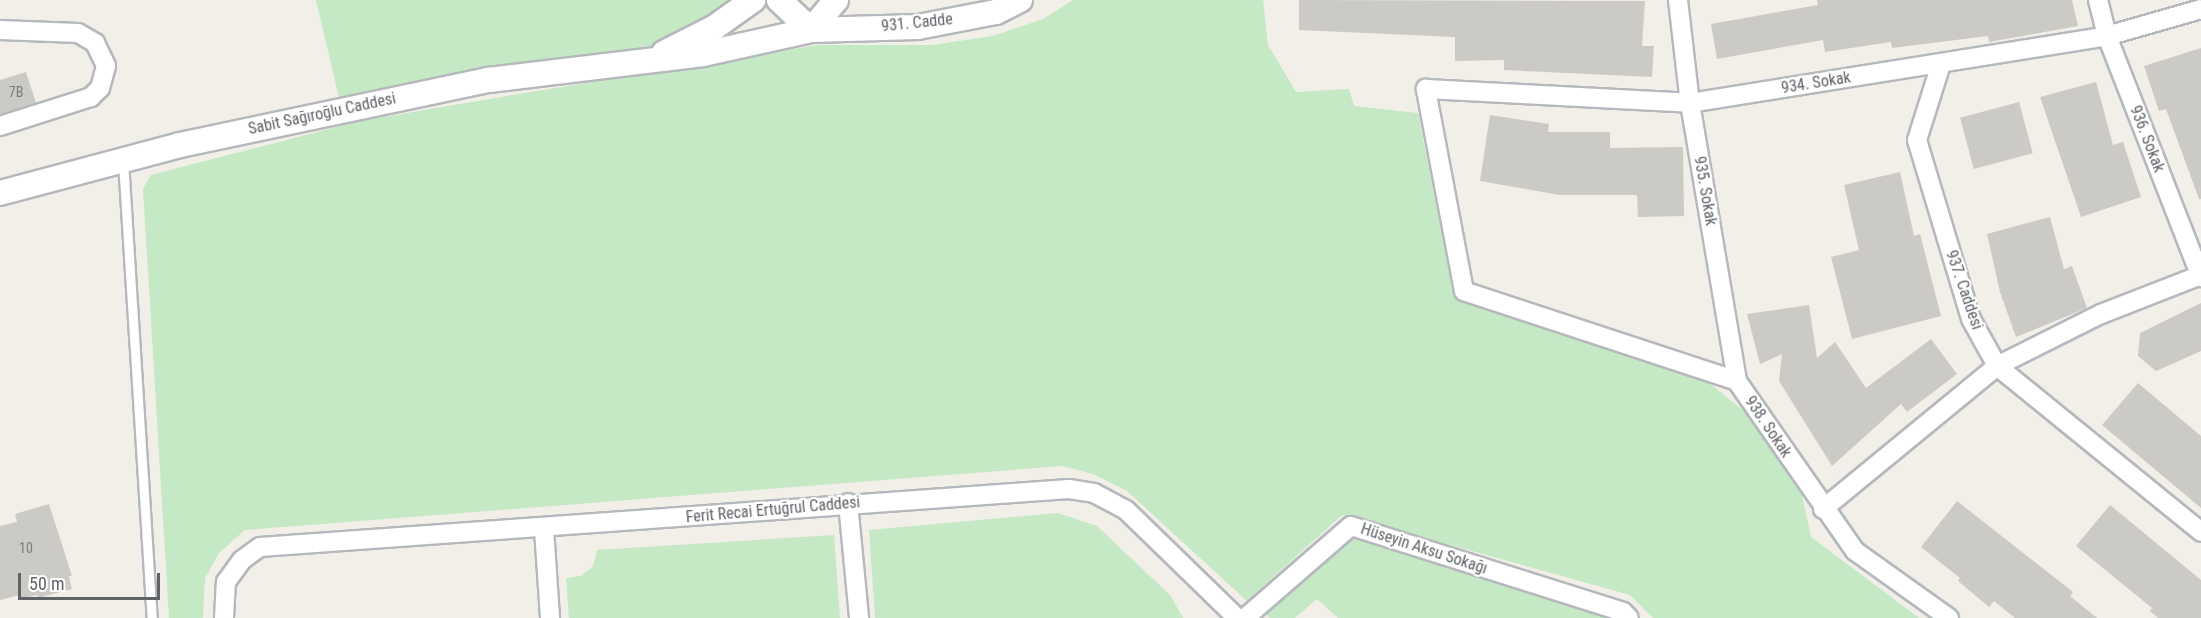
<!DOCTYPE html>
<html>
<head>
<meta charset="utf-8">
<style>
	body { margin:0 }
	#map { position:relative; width:2201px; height:618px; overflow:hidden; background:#f1efe8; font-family:"Roboto Condensed",sans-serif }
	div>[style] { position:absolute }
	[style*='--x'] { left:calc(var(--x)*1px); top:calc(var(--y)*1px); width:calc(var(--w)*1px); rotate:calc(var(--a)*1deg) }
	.green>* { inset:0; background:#c5e8c5 }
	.building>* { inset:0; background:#cccac5; transform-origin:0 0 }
	.roads { filter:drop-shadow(2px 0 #b5b8bc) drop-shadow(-2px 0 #b5b8bc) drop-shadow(0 2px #b5b8bc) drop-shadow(0 -2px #b5b8bc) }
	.lane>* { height:9px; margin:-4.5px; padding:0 4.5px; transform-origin:4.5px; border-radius:4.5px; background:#fff }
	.street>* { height:18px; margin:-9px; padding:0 9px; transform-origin:9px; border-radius:9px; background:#fff }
	.secondary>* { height:24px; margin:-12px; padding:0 12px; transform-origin:12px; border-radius:12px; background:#fff }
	span { translate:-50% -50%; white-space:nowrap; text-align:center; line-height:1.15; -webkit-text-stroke:4.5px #fff; paint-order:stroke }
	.number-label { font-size:14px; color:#7a7d7f }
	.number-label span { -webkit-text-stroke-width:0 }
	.street-label { font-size:16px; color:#5f6368 }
	.scale { position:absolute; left:18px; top:573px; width:142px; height:27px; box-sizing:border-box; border:3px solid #5f6368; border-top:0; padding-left:8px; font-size:18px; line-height:21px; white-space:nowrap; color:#5f6368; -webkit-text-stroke:4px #fff; paint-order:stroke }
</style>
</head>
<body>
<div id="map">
	<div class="green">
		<i style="clip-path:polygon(316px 0,753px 0,648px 61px,342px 110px)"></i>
		<i style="clip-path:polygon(1073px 0,1263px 0,1268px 45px,1296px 92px,1349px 89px,1354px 106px,1418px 113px,1454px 296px,1613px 344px,1708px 382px,1745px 412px,1802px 495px,1811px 537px,1919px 618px,1653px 618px,1630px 595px,1342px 515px,1247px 601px,1127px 491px,1093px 474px,1062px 466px,245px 530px,219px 553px,205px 578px,203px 618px,169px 618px,143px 189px,151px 175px,360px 121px,507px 96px,818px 45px,932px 45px,993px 36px,1043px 19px)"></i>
		<i style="clip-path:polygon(1058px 513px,1097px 526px,1170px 595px,1183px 618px,875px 618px,869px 530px)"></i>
		<i style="clip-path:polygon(834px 535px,840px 618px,569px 618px,566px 578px,581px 576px,593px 566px,597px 550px)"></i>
		<i style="clip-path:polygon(1353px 535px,1613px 618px,1338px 618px,1317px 599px,1295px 618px,1270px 618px,1262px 610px)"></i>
	</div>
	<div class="building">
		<i style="clip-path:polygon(1299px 0,1645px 1px,1642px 46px,1654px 46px,1652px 77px,1504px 70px,1504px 60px,1455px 61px,1455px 37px,1299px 30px)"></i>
		<i style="clip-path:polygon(1817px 0,2072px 0,2078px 26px,1989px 42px,1988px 36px,1892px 48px,1891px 42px,1825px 52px,1823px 40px,1717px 59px,1711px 24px,1818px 5px)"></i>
		<i style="clip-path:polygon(2201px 48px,2201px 199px,2199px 199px,2166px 109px,2159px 111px,2144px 66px)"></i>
		<i style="clip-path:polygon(26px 72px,36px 103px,0 114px,0 80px)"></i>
		<i style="clip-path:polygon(2096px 82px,2113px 145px,2123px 142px,2141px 197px,2081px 217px,2040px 97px)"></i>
		<i style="left:2019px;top:102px;width:53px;height:61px;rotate:75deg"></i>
		<i style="clip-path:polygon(1490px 115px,1549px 124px,1548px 132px,1610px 132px,1610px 148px,1683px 147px,1684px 216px,1638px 217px,1637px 195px,1560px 195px,1480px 181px)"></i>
		<i style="clip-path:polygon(1900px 172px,1914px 236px,1920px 234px,1941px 316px,1852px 339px,1831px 257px,1859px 250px,1844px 185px)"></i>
		<i style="clip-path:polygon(2050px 217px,2064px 269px,2072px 266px,2087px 308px,2016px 337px,2000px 292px,1987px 234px)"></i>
		<i style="clip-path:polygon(2201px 303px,2201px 351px,2156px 371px,2138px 356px,2140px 333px)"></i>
		<i style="clip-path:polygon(1809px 305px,1817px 358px,1835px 342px,1866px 388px,1931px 339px,1957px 374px,1907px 412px,1901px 404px,1832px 466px,1779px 381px,1782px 354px,1760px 364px,1747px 314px)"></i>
		<i style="clip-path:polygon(2138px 383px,2201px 436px,2201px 508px,2102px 425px)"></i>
		<i style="clip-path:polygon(1957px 501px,2073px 592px,2070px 596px,2097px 618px,2015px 618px,1994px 601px,1989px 607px,1958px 581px,1960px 578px,1921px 547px)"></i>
		<i style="clip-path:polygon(49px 504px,72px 576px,69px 576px,72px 589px,38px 598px,37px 595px,21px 599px,20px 595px,0 600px,0 526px,17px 522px,15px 514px)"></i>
		<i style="clip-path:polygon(2110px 505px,2201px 580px,2201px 618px,2158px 618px,2150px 611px,2152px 608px,2076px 546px)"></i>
	</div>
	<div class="roads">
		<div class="lane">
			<i style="--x:123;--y:161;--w:458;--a:86.4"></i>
		</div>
		<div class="street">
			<i style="--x:1678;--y:0;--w:104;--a:83.4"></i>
			<i style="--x:1690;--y:103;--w:282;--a:80.4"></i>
			<i style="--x:2098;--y:0;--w:37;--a:76"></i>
			<i style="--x:2107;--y:36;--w:259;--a:68.7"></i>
			<i style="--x:0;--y:30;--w:78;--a:2.2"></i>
			<i style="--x:78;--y:33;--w:20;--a:30"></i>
			<i style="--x:95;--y:43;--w:25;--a:64"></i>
			<i style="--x:106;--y:66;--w:23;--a:105"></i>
			<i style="--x:100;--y:88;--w:13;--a:135"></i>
			<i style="--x:91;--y:97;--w:96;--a:162.3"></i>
			<i style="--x:1941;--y:64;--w:80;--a:107.5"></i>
			<i style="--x:1917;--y:140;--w:187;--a:73.2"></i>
			<i style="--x:1971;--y:319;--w:54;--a:61"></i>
			<i style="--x:1997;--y:366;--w:263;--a:39.1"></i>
			<i style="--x:848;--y:503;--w:116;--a:84.5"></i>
			<i style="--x:1823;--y:509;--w:225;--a:-39.4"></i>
			<i style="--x:1997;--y:366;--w:116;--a:-26.6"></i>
			<i style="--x:2101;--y:314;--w:107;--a:-21.3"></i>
			<i style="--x:544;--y:529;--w:89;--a:86.1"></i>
			<i style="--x:224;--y:618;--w:36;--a:-87"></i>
			<i style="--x:226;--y:582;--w:27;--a:-54"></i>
			<i style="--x:242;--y:560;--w:22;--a:-36"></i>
			<i style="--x:260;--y:547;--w:811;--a:-4.1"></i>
			<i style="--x:1069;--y:489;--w:25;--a:9"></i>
			<i style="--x:1094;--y:493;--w:36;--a:28"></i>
			<i style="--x:1126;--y:510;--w:155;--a:44.2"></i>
			<i style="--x:1245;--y:618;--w:140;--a:-41"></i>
			<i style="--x:1351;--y:526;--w:285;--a:17.5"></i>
			<i style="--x:1623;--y:612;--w:8;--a:45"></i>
			<i style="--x:1949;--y:618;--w:115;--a:-144.5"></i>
			<i style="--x:1855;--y:551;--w:207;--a:-124.8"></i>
			<i style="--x:1737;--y:381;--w:287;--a:-161.8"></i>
			<i style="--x:1464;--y:291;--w:206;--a:-100.7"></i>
			<i style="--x:1426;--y:89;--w:264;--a:3"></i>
			<i style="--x:1690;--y:103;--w:422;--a:-9.1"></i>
			<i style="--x:2107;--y:36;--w:98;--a:-16"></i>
		</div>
		<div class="secondary">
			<i style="--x:779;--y:0;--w:44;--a:43.2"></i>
			<i style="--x:811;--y:30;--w:39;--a:-50"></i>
			<i style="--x:664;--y:53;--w:57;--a:-27"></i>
			<i style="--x:715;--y:27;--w:47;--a:-35.4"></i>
			<i style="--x:0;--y:193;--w:186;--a:-14.9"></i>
			<i style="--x:180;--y:145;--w:316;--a:-11.9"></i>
			<i style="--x:489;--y:80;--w:216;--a:-6.9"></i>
			<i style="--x:703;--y:54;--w:111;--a:-12.5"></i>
			<i style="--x:811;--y:30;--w:107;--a:-1.6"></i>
			<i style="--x:918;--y:27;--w:79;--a:-10.9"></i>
			<i style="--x:996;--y:12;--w:27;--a:-27"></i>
		</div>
	</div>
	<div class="number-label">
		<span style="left:16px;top:92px">7B</span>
		<span style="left:26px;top:548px">10</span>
	</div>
	<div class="street-label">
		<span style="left:917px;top:23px;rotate:-6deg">931. Cadde</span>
		<span style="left:1816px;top:83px;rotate:-9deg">934. Sokak</span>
		<span style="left:322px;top:114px;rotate:-12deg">Sabit Sağıroğlu Caddesi</span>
		<span style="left:2147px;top:139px;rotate:69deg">936. Sokak</span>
		<span style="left:1705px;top:191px;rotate:80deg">935. Sokak</span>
		<span style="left:1964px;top:290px;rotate:71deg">937. Caddesi</span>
		<span style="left:1768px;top:427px;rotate:56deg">938. Sokak</span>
		<span style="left:773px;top:510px;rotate:-5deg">Ferit Recai Ertuğrul Caddesi</span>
		<span style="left:1424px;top:549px;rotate:18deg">Hüseyin Aksu Sokağı</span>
	</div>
	<div class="scale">50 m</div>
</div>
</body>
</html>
